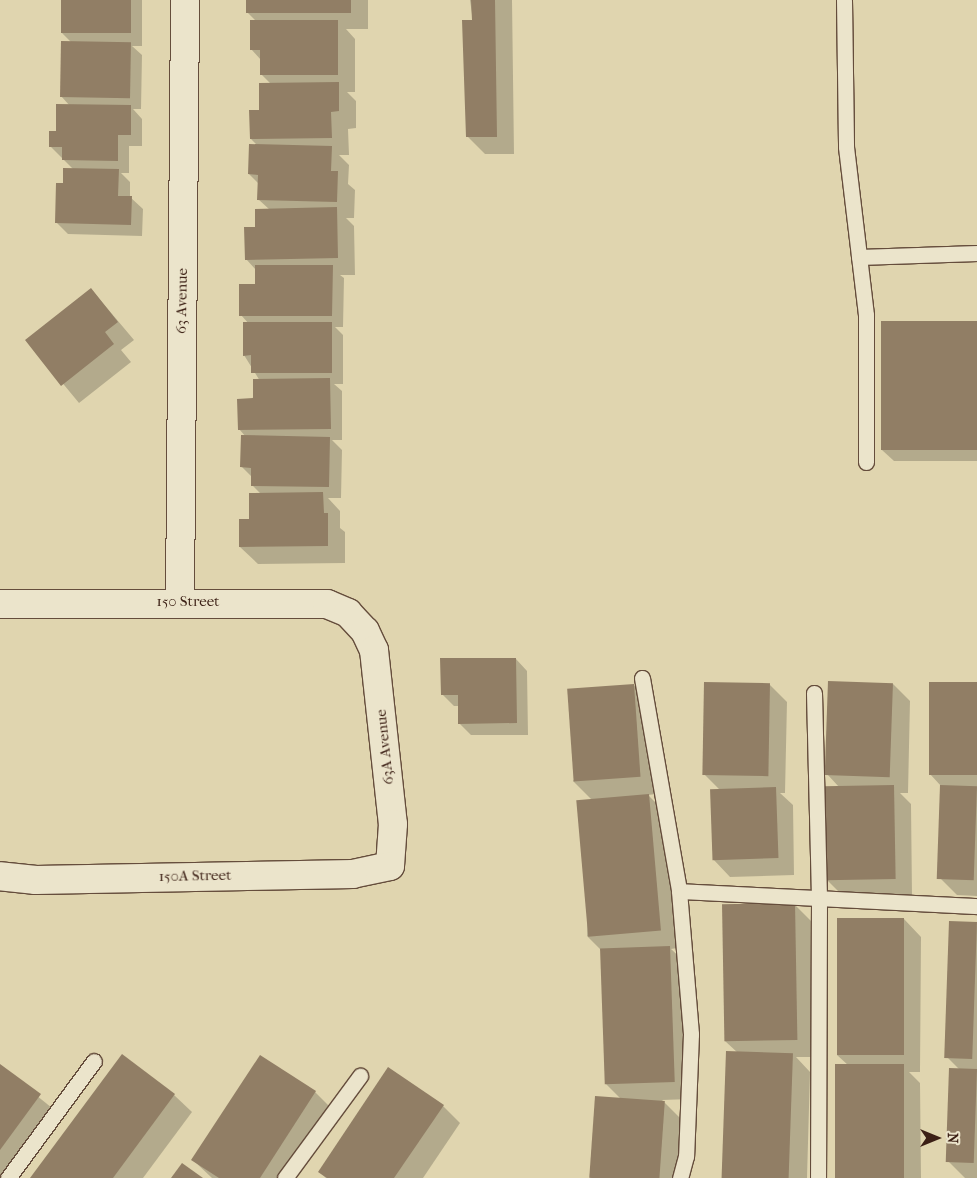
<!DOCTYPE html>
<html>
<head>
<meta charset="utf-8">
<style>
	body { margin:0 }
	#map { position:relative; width:977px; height:1178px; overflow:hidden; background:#e0d5af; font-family:"IM FELL French Canon",serif }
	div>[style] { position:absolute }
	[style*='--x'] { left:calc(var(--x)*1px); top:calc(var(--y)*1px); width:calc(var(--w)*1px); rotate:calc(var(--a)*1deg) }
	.shadow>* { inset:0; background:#0003 }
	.building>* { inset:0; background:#917e65; transform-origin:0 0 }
	.roads { filter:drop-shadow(1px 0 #654d3c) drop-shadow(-1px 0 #654d3c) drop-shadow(0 1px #654d3c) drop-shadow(0 -1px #654d3c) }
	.service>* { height:15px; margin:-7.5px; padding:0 7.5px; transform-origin:7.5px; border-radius:7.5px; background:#ebe4cb }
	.minor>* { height:28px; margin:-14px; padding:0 14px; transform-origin:14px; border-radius:14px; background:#ebe4cb }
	span { translate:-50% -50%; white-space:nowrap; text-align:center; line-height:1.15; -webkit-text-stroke:4px #ebe4cb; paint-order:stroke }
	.street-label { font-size:15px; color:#3c2015 }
	.north { position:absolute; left:912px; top:1113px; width:50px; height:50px; -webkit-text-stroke:4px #ebe4cb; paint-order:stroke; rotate:90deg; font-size:14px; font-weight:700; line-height:20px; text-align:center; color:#3c2015 }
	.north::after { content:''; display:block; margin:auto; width:18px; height:22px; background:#3c2015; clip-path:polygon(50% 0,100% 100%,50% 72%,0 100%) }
</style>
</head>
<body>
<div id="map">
	<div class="shadow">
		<i style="clip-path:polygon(62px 0,142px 0,142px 46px,132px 46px,142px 55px,141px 109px,133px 109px,142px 119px,142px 146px,129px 146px,129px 173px,121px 173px,130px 182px,130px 197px,143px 209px,142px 236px,68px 234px,56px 222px,64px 184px,73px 169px,50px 146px,70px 106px,61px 96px,72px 43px,62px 33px)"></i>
		<i style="clip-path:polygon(247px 0,368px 0,368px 29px,346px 29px,355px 39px,355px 92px,347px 92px,356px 101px,356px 128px,348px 129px,349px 155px,339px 155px,349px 165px,348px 184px,355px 190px,354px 218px,346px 218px,354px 226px,355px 275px,340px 275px,344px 278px,343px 327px,335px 327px,343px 335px,343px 384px,334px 384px,342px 391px,342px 440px,332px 440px,342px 450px,341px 498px,328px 498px,340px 511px,340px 528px,345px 532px,345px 563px,258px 564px,240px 547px,261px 494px,252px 485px,252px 477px,242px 467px,246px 437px,239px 429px,260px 381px,244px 355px,249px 324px,241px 315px,256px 285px,256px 270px,246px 259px,256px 228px,270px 210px,258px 199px,259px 184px,249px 174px,258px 146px,251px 139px,271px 84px,261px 74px,261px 60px,251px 49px,256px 21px,247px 12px)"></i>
		<i style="clip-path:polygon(470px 0,512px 0,514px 154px,485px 154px,468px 137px,473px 21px)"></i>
		<i style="clip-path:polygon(91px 289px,134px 340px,121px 350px,131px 362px,79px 403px,27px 340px)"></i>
		<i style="clip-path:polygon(977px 322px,977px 461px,894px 461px,882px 450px)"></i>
		<i style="clip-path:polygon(516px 659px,527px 671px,528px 735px,471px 735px,459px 723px,459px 706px,454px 706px,442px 694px)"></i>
		<i style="clip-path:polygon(769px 684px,787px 702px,785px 793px,780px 793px,793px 805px,794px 875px,730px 877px,713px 859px,719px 789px,704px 774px)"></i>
		<i style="clip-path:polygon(893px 684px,910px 701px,908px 793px,900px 793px,911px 804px,912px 896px,844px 897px,826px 879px,839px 787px,827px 774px)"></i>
		<i style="clip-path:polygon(977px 684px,977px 896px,957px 895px,940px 878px,941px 786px,930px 774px)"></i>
		<i style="clip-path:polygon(634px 685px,651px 702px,656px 794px,648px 795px,666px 813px,677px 948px,671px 949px,687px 964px,691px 1099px,662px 1100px,681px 1119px,678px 1178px,590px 1178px,621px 1099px,606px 1084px,602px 951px,587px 936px,592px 800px,573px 781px)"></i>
		<i style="clip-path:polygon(794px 904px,812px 922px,814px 1057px,796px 1057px,810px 1072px,807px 1178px,724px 1178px,738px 1053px,725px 1041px)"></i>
		<i style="clip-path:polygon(904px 919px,921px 937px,920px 1072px,909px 1072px,920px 1083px,921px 1178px,836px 1178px,849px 1066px,837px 1055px)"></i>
		<i style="clip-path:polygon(977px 923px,977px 1178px,965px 1178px,949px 1162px,960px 1070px,948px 1058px)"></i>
		<i style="clip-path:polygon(0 1066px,57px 1112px,10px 1178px,0 1178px)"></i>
		<i style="clip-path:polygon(315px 1092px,332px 1109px,288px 1178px,212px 1178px,193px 1160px)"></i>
		<i style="clip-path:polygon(174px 1095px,192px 1112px,143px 1178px,31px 1178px)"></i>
		<i style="clip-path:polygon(443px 1106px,460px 1123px,423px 1178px,326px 1178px,319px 1172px)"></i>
	</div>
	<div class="building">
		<i style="left:61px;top:0;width:70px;height:33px"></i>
		<i style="left:246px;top:0;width:105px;height:13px"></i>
		<i style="clip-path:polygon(471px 0,495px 0,497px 137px,466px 137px,462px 20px,472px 20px)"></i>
		<i style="clip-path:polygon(250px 20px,338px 20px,338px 75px,260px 75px,260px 50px,250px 50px)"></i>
		<i style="left:61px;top:41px;width:70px;height:56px;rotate:1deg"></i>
		<i style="clip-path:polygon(339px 82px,339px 111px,331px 112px,332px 138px,250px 139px,249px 110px,259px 110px,259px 83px)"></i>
		<i style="clip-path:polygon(56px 104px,131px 105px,131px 135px,118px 135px,118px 161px,62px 160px,62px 147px,49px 147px,49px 131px,56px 131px)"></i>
		<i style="clip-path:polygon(249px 144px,332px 146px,331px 171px,338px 171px,337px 202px,257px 200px,258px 175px,248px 174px)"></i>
		<i style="clip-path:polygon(63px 168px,119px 169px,118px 196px,132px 196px,131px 225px,55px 223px,56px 183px,63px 183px)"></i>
		<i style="clip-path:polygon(337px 207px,338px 258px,245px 260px,244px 227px,255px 227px,255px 209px)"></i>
		<i style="clip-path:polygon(255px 265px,333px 265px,332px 316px,239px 316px,239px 284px,255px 284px)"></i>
		<i style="clip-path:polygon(91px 288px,118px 322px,105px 332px,114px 344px,61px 386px,25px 340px)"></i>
		<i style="left:881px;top:321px;width:96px;height:129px"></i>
		<i style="clip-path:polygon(243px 322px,332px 322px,332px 373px,251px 373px,251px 355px,243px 356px)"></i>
		<i style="clip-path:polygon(330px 378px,331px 429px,238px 430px,237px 399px,253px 398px,253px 379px)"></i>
		<i style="clip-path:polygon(241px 435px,330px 437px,329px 487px,251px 486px,251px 468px,240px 467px)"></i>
		<i style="clip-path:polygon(323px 492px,324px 513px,328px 513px,328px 546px,239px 547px,239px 519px,249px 519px,249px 493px)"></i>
		<i style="clip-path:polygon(440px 658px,516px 658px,517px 723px,458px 724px,458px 695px,441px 695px)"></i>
		<i style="left:828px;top:681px;width:65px;height:94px;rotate:2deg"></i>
		<i style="left:704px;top:682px;width:66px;height:93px;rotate:1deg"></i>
		<i style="left:929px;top:682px;width:48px;height:93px"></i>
		<i style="left:634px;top:684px;width:93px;height:67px;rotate:86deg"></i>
		<i style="left:894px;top:785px;width:94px;height:70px;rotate:89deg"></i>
		<i style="left:940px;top:785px;width:37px;height:94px;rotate:2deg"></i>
		<i style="left:776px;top:787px;width:71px;height:66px;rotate:88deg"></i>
		<i style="left:649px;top:794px;width:137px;height:73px;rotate:85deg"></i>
		<i style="left:795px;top:903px;width:137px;height:73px;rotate:89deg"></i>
		<i style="left:837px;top:918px;width:67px;height:137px"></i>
		<i style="left:949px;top:921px;width:28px;height:137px;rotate:2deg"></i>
		<i style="left:670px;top:946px;width:136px;height:70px;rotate:88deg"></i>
		<i style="left:726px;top:1051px;width:67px;height:127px;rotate:2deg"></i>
		<i style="clip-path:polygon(122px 1054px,175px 1094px,113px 1178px,30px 1178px)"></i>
		<i style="clip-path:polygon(260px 1055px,316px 1091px,260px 1178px,219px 1178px,191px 1160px)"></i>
		<i style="clip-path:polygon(0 1064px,41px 1094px,0 1150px)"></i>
		<i style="left:904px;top:1064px;width:114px;height:69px;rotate:90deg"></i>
		<i style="clip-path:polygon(388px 1067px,444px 1105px,394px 1178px,327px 1178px,318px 1172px)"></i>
		<i style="left:949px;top:1068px;width:28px;height:94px;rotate:2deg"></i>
		<i style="left:595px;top:1096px;width:70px;height:82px;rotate:4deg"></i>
		<i style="clip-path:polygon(182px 1163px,203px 1178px,171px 1178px)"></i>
	</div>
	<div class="roads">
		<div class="service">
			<i style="--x:844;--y:0;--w:147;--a:89.2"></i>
			<i style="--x:846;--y:147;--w:169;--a:83.2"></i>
			<i style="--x:866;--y:315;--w:147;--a:90"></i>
			<i style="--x:859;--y:257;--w:118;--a:-1.9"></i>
			<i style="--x:642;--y:678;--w:216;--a:80.1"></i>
			<i style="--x:679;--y:891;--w:144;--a:85.2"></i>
			<i style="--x:691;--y:1034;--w:122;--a:92.3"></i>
			<i style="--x:686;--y:1156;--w:23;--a:105"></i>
			<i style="--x:814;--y:693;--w:208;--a:88.6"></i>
			<i style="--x:819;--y:901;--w:277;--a:90.2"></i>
			<i style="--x:679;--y:891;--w:298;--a:2.9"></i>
			<i style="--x:8;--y:1178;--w:145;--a:-53.7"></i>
			<i style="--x:285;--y:1178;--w:127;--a:-53.7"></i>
		</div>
		<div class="minor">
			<i style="--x:180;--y:601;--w:601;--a:-89.52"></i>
			<i style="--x:0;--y:604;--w:327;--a:0"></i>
			<i style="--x:327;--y:604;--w:23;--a:23"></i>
			<i style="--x:348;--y:613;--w:25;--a:47"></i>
			<i style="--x:365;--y:631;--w:21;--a:65"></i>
			<i style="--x:374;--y:650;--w:175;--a:83.8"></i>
			<i style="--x:393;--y:824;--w:42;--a:94.1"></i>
			<i style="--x:390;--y:866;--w:38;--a:168"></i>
			<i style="--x:353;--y:874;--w:317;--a:178.9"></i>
			<i style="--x:36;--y:880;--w:36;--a:-174"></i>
		</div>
	</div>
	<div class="street-label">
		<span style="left:182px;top:301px;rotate:-89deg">63 Avenue</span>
		<span style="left:188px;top:602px">150 Street</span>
		<span style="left:385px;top:747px;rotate:-96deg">63A Avenue</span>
		<span style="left:195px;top:876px;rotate:-1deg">150A Street</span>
	</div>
	<div class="north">N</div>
</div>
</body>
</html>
